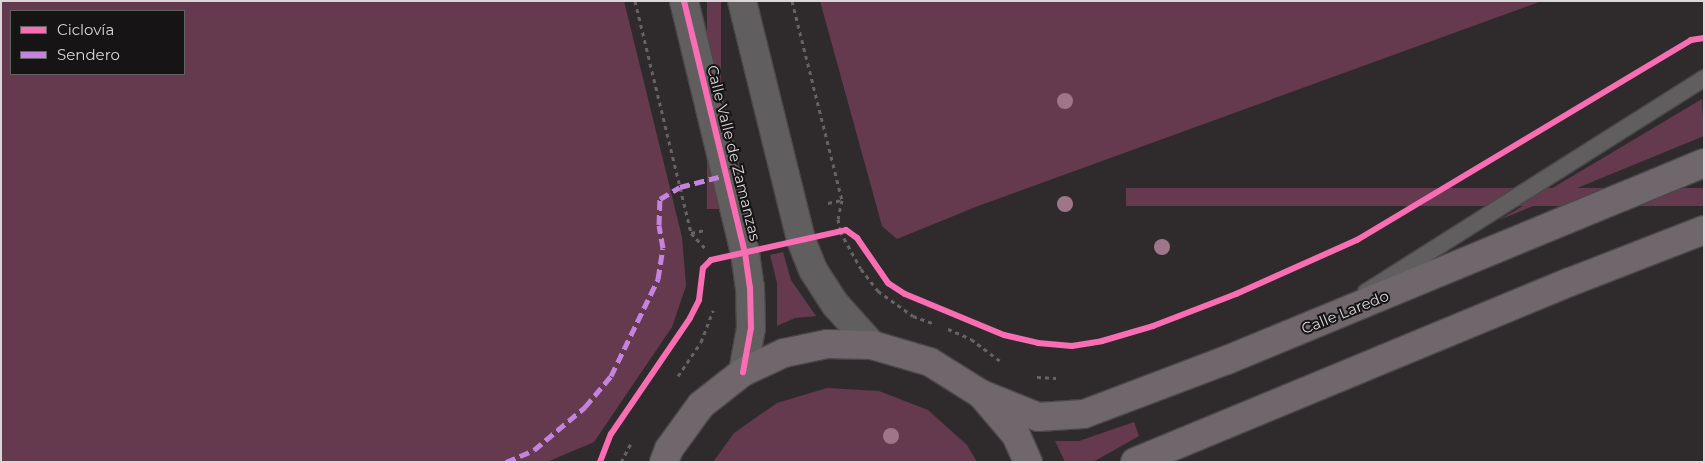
<!DOCTYPE html>
<html>
<head>
<meta charset="utf-8">
<style>
	body { margin:0 }
	#map { position:relative; width:1705px; height:463px; overflow:hidden; background:#2f2b2d; font-family:Montserrat,sans-serif }
	div>[style] { position:absolute }
	[style*='--x'] { left:calc(var(--x)*1px); top:calc(var(--y)*1px); width:calc(var(--w)*1px); rotate:calc(var(--a)*1deg) }
	.green>* { inset:0; background:#653a4f; transform-origin:0 0 }
	.path>* { height:3px; margin-top:-1.5px; transform-origin:0; background:repeating-linear-gradient(90deg,#656364 0 4px,transparent 0 8px) }
	.roads { filter:drop-shadow(1px 0 #4a4749) drop-shadow(-1px 0 #4a4749) drop-shadow(0 1px #4a4749) drop-shadow(0 -1px #4a4749) }
	.lane>* { height:16px; margin:-8px; padding:0 8px; transform-origin:8px; border-radius:8px; background:#605e5f }
	.street>* { height:28px; margin:-14px; padding:0 14px; transform-origin:14px; border-radius:14px; background:#605e5f }
	.primary>* { height:28px; margin:-14px; padding:0 14px; transform-origin:14px; border-radius:14px; background:#6f676b }
	.quiet>* { height:5px; margin-top:-2.5px; transform-origin:0; background:repeating-linear-gradient(90deg,#c483df 0 10px,transparent 0 15px) }
	.cycleway>* { height:6px; margin:-3px; padding:0 3px; transform-origin:3px; border-radius:3px; background:#f96db3 }
	.trees>* { width:16px; height:16px; margin:-8px; border-radius:50%; background:#9f7689 }
	span { translate:-50% -50%; white-space:nowrap; text-align:center; line-height:1.15; -webkit-text-stroke:4px #161415; paint-order:stroke }
	.street-label { font-size:15px; color:#dbd7d9 }
	.frame { position:absolute; inset:0; border:2px solid #dbd7d9; pointer-events:none }
	.legend { position:absolute; left:10px; top:10px; width:175px; height:65px; box-sizing:border-box; background:#161415; border:1px solid #656263; margin:0; padding:6px 9px; list-style:none; font-size:15px; color:#dbd7d9 }
	.legend li { display:flex; align-items:center; gap:10px; height:25px }
	.legend b { width:25px; border:1px solid #656263 }
</style>
</head>
<body>
<div id="map">
	<div class="green">
		<i style="clip-path:polygon(evenodd,1px 1px,624px 1px,682px 237px,686px 286px,672px 327px,594px 442px,547px 462px,1px 462px,1px 1px,184px 11px,184px 74px,11px 74px,11px 11px,184px 11px)"></i>
		<i style="left:707px;top:1px;width:14px;height:208px"></i>
		<i style="clip-path:polygon(820px 1px,1542px 1px,978px 206px,897px 239px,882px 226px)"></i>
		<i style="clip-path:polygon(1702px 99px,1704px 136px,1499px 220px)"></i>
		<i style="left:1704px;top:188px;width:18px;height:578px;rotate:90deg"></i>
		<i style="clip-path:polygon(783px 252px,791px 280px,816px 316px,795px 318px,777px 326px,777px 283px,770px 255px)"></i>
		<i style="clip-path:polygon(827px 388px,879px 391px,928px 410px,967px 445px,977px 462px,713px 462px,734px 433px,777px 403px)"></i>
		<i style="clip-path:polygon(1134px 422px,1139px 436px,1093px 462px,1065px 462px,1055px 441px,1079px 441px)"></i>
	</div>
	<div class="path">
		<i style="--x:635;--y:1;--w:239;--a:76.4"></i>
		<i style="--x:691;--y:233;--w:21;--a:47"></i>
		<i style="--x:792;--y:1;--w:205;--a:75.9"></i>
		<i style="--x:842;--y:200;--w:19;--a:102"></i>
		<i style="--x:838;--y:219;--w:12;--a:81"></i>
		<i style="--x:840;--y:231;--w:43;--a:61.1"></i>
		<i style="--x:861;--y:269;--w:28;--a:52"></i>
		<i style="--x:878;--y:291;--w:43;--a:35.5"></i>
		<i style="--x:913;--y:316;--w:23;--a:20"></i>
		<i style="--x:828;--y:203;--w:14;--a:-12"></i>
		<i style="--x:691;--y:233;--w:14;--a:-12"></i>
		<i style="--x:948;--y:329;--w:25;--a:23"></i>
		<i style="--x:971;--y:339;--w:39;--a:37"></i>
		<i style="--x:678;--y:376;--w:41;--a:-55.9"></i>
		<i style="--x:701;--y:342;--w:34;--a:-69"></i>
		<i style="--x:1037;--y:377;--w:19;--a:3"></i>
		<i style="--x:621;--y:462;--w:21;--a:-62"></i>
	</div>
	<div class="roads">
		<div class="lane">
			<i style="--x:1366;--y:292;--w:400;--a:-32.3"></i>
		</div>
		<div class="street">
			<i style="--x:684;--y:1;--w:259;--a:76.4"></i>
			<i style="--x:745;--y:253;--w:34;--a:82"></i>
			<i style="--x:750;--y:287;--w:41;--a:88.6"></i>
			<i style="--x:751;--y:328;--w:45;--a:100.3"></i>
			<i style="--x:742;--y:1;--w:246;--a:76.1"></i>
			<i style="--x:801;--y:240;--w:32;--a:68"></i>
			<i style="--x:813;--y:270;--w:40;--a:57.1"></i>
			<i style="--x:835;--y:304;--w:55;--a:47.9"></i>
		</div>
		<div class="primary">
			<i style="--x:981;--y:394;--w:61;--a:22"></i>
			<i style="--x:1038;--y:417;--w:46;--a:-3.7"></i>
			<i style="--x:1084;--y:414;--w:153;--a:-20.7"></i>
			<i style="--x:1227;--y:360;--w:516;--a:-22.44"></i>
			<i style="--x:664;--y:462;--w:14;--a:-69"></i>
			<i style="--x:669;--y:449;--w:54;--a:-54"></i>
			<i style="--x:701;--y:405;--w:53;--a:-38.2"></i>
			<i style="--x:743;--y:372;--w:45;--a:-24.9"></i>
			<i style="--x:784;--y:353;--w:44;--a:-11.8"></i>
			<i style="--x:827;--y:344;--w:45;--a:1.3"></i>
			<i style="--x:872;--y:345;--w:60;--a:16.3"></i>
			<i style="--x:930;--y:362;--w:60;--a:32.1"></i>
			<i style="--x:981;--y:394;--w:54;--a:49.5"></i>
			<i style="--x:1016;--y:435;--w:30;--a:66"></i>
			<i style="--x:1135;--y:462;--w:471;--a:-22.5"></i>
			<i style="--x:1570;--y:282;--w:144;--a:-21.2"></i>
		</div>
	</div>
	<div class="quiet">
		<i style="--x:506;--y:462;--w:30;--a:-23"></i>
		<i style="--x:534;--y:450;--w:67;--a:-40.1"></i>
		<i style="--x:585;--y:407;--w:40;--a:-50"></i>
		<i style="--x:611;--y:376;--w:108;--a:-64.1"></i>
		<i style="--x:658;--y:279;--w:31;--a:-81"></i>
		<i style="--x:663;--y:248;--w:23;--a:-100"></i>
		<i style="--x:659;--y:225;--w:26;--a:-88"></i>
		<i style="--x:660;--y:199;--w:23;--a:-31"></i>
		<i style="--x:680;--y:187;--w:48;--a:-14.6"></i>
	</div>
	<div class="cycleway">
		<i style="--x:684;--y:1;--w:259;--a:76.4"></i>
		<i style="--x:745;--y:253;--w:34;--a:82"></i>
		<i style="--x:750;--y:287;--w:41;--a:88.6"></i>
		<i style="--x:751;--y:328;--w:45;--a:100.3"></i>
		<i style="--x:600;--y:462;--w:30;--a:-69"></i>
		<i style="--x:611;--y:434;--w:140;--a:-55.7"></i>
		<i style="--x:690;--y:318;--w:20;--a:-63"></i>
		<i style="--x:699;--y:300;--w:32;--a:-83"></i>
		<i style="--x:703;--y:268;--w:11;--a:-45"></i>
		<i style="--x:711;--y:260;--w:138;--a:-12.5"></i>
		<i style="--x:846;--y:230;--w:14;--a:36"></i>
		<i style="--x:857;--y:238;--w:55;--a:55.4"></i>
		<i style="--x:888;--y:283;--w:20;--a:33"></i>
		<i style="--x:905;--y:294;--w:107;--a:22.5"></i>
		<i style="--x:1004;--y:335;--w:35;--a:13"></i>
		<i style="--x:1038;--y:343;--w:34;--a:5"></i>
		<i style="--x:1072;--y:346;--w:30;--a:-9"></i>
		<i style="--x:1102;--y:341;--w:53;--a:-16.4"></i>
		<i style="--x:1153;--y:326;--w:89;--a:-21.1"></i>
		<i style="--x:1236;--y:294;--w:133;--a:-24.1"></i>
		<i style="--x:1357;--y:240;--w:389;--a:-30.9"></i>
		<i style="--x:1691;--y:40;--w:13;--a:-9"></i>
	</div>
	<div class="trees">
		<i style="left:1065px;top:101px"></i>
		<i style="left:1065px;top:204px"></i>
		<i style="left:1162px;top:247px"></i>
		<i style="left:891px;top:436px"></i>
	</div>
	<div class="street-label">
		<span style="left:734px;top:153px;rotate:76deg">Calle Valle de Zamanzas</span>
		<span style="left:1345px;top:312px;rotate:-22deg">Calle Laredo</span>
	</div>
	<div class="frame"></div>
	<ul class="legend">
	<li><b style="height:6px;background:#f96db3"></b>Ciclovía</li>
	<li><b style="height:6px;background:#c483df"></b>Sendero</li>
	</ul>
</div>
</body>
</html>
